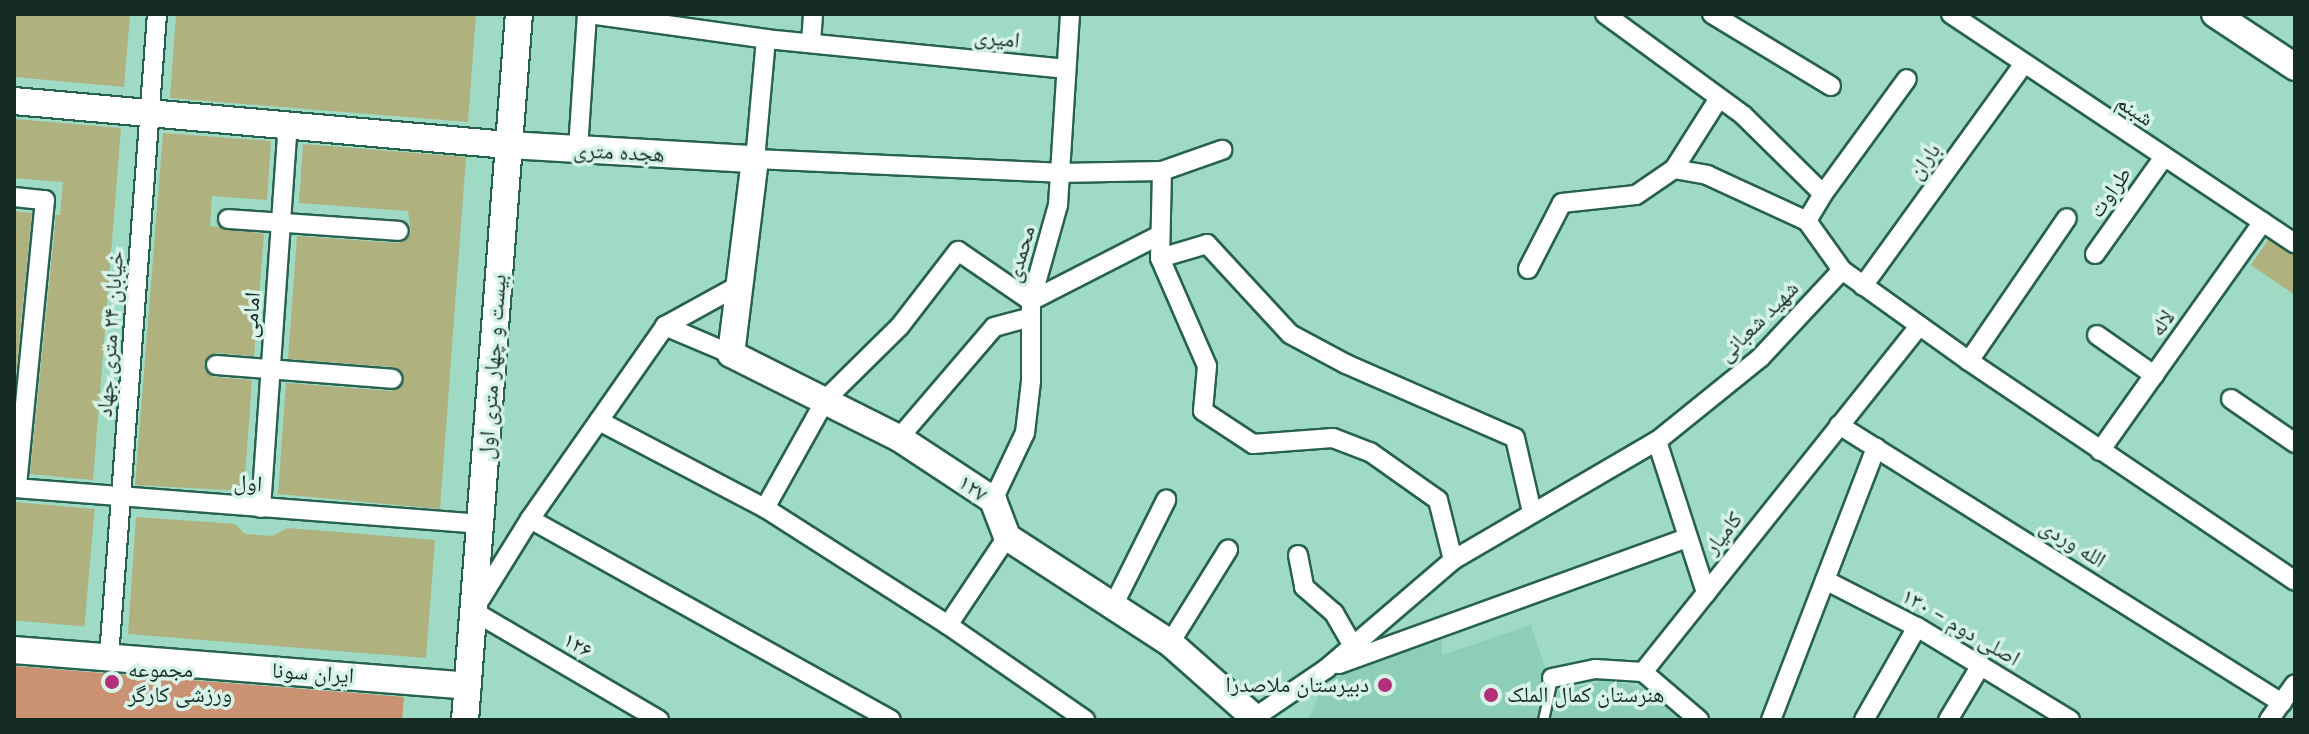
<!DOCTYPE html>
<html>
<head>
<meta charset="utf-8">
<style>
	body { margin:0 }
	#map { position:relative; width:2309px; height:734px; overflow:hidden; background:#9fdac4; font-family:"DM Sans","Noto Naskh Arabic",sans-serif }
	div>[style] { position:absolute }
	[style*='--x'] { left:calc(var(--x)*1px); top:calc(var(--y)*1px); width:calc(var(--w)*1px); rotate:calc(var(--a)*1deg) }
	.built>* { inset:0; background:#8cceb7 }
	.green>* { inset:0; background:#ca9172 }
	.building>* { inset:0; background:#afb17f; transform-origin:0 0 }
	.roads { filter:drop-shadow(2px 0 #27614f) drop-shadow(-2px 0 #27614f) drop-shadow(0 2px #27614f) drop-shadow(0 -2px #27614f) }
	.lane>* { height:9px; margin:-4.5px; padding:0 4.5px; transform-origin:4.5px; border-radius:4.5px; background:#fff }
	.street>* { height:18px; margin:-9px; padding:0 9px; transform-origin:9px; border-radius:9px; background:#fff }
	.secondary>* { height:26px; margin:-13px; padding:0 13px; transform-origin:13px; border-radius:13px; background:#fff }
	.dots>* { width:22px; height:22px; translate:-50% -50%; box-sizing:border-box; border:4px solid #d7f3e8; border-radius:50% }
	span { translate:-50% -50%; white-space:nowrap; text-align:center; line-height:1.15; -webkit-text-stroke:7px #d7f3e8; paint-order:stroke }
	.street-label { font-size:22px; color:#142c24 }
	.poi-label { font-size:22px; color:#142c24 }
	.left { translate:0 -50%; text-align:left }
	.right { translate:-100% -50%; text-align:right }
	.frame { position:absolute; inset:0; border:16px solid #142c24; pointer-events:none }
</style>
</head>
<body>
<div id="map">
	<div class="built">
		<i style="clip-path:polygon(1531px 625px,1546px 670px,1536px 720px,1308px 720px,1318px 697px,1339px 673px,1442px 640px,1442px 655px)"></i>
		<i style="clip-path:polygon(1611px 680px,1641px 688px,1681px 720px,1548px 720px,1555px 691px)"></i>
	</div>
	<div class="green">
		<i style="clip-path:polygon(14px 666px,404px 697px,402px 720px,14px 720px)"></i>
	</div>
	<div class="building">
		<i style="clip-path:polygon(14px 14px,130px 14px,124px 87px,14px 77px)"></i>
		<i style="clip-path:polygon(176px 14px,476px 14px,468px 122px,170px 98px)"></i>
		<i style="clip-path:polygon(14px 119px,121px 128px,93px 480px,30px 474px,56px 215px,60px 215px,63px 182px,14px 178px)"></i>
		<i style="clip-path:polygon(163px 133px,271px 141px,267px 200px,212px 196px,210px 226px,264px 234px,254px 356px,216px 353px,204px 363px,206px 371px,214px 377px,252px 380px,244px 491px,135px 485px)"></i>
		<i style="clip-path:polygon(303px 144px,466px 157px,440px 509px,278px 494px,286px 383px,391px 391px,401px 386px,404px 379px,399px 370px,393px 367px,288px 359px,297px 236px,398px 243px,405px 241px,411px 233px,408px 211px,299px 203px)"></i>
		<i style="clip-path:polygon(14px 211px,32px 213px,14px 395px)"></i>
		<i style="clip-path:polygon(2268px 240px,2295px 255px,2295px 295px,2251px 265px)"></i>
		<i style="left:14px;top:502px;width:81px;height:118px;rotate:5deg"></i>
		<i style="clip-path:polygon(136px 517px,235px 524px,245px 534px,272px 536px,288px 528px,435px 540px,426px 658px,128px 634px)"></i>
	</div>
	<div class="roads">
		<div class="lane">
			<i style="--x:1543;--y:720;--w:43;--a:-77.9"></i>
		</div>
		<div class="street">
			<i style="--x:589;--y:14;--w:179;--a:8"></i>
			<i style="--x:766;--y:39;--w:301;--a:5.7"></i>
			<i style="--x:1605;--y:14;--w:171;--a:36.2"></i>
			<i style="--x:1743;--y:115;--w:112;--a:44.6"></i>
			<i style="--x:1823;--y:194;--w:31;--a:121"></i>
			<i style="--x:1807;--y:221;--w:60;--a:54.5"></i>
			<i style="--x:1712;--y:14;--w:139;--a:31.2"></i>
			<i style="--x:1951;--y:14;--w:413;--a:33.7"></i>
			<i style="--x:766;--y:39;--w:121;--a:95.2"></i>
			<i style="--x:755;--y:159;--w:304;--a:2.6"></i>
			<i style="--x:1059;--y:173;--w:103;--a:-1.1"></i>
			<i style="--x:1162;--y:171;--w:64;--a:-19.3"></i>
			<i style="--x:811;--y:43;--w:29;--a:-86"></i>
			<i style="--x:578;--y:149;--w:135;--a:-86.2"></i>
			<i style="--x:1674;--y:169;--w:84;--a:-57.6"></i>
			<i style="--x:1162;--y:171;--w:87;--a:91.3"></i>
			<i style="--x:1160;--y:258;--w:118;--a:66.5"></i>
			<i style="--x:1207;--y:366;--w:45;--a:95.1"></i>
			<i style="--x:1203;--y:411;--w:60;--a:33.4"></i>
			<i style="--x:1253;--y:444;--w:80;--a:-4.3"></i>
			<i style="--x:1333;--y:438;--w:40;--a:21"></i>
			<i style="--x:1370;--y:452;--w:83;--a:35.2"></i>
			<i style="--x:1438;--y:500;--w:62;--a:76"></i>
			<i style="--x:1823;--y:194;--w:142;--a:-53.9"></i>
			<i style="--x:14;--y:197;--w:31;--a:6"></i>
			<i style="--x:45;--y:200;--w:289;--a:95.6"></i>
			<i style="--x:228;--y:219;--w:171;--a:4"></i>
			<i style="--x:2095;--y:254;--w:119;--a:-54.6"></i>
			<i style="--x:1160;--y:258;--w:49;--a:-16.6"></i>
			<i style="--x:1207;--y:244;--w:122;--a:47.3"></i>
			<i style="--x:1290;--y:334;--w:64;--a:28.2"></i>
			<i style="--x:1346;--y:364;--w:184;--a:23.6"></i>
			<i style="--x:1515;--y:438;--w:76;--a:77.1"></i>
			<i style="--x:1528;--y:269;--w:74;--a:-62.7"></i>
			<i style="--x:1562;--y:203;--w:74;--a:-6.2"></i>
			<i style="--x:1636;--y:195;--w:46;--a:-34.4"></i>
			<i style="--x:1674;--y:169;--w:34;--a:10"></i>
			<i style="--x:1707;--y:175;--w:110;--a:24.7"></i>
			<i style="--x:1863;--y:286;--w:273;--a:-54.1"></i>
			<i style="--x:2097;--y:335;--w:70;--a:35.1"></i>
			<i style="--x:731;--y:354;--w:72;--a:-157"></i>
			<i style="--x:665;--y:326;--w:81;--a:-28.8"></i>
			<i style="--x:1969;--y:361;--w:173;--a:-55.6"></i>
			<i style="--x:216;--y:365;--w:177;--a:4.5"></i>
			<i style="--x:2231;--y:399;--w:78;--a:34.5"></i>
			<i style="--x:599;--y:421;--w:187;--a:27.7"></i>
			<i style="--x:765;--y:508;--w:217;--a:32.6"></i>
			<i style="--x:948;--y:625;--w:106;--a:-56.2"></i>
			<i style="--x:1839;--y:425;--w:523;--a:32.11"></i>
			<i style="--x:899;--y:438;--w:146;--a:-49.4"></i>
			<i style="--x:994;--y:327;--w:38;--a:-15"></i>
			<i style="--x:1657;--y:441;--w:160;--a:72.1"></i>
			<i style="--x:2100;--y:451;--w:281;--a:-54.6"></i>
			<i style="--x:14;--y:488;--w:467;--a:4.4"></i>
			<i style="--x:993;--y:500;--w:74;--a:-64.5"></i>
			<i style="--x:1025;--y:433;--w:52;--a:-83.4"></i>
			<i style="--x:1031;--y:381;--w:80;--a:-90"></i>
			<i style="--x:1031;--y:301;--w:100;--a:-74.3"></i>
			<i style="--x:1058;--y:205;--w:191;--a:-86.4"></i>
			<i style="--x:261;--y:508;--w:384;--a:-86"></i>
			<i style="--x:765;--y:508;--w:125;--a:-60.8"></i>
			<i style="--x:826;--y:399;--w:104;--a:-44.6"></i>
			<i style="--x:900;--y:326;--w:95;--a:-52.3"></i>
			<i style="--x:958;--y:251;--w:88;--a:34.4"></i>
			<i style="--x:1031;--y:301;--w:145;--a:-27.1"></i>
			<i style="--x:530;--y:519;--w:413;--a:29.1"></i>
			<i style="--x:1298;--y:555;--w:33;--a:79"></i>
			<i style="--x:1304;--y:587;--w:40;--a:41"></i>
			<i style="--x:1334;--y:613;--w:38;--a:60"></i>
			<i style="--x:1825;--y:580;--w:103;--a:27.1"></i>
			<i style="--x:1917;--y:627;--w:179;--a:31.3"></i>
			<i style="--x:1113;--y:606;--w:119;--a:-63.4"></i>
			<i style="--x:948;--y:625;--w:167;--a:34.7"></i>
			<i style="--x:1170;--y:643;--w:110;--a:-58.1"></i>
			<i style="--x:109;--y:657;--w:645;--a:-85.73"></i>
			<i style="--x:1339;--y:664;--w:370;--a:-19.9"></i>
			<i style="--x:1643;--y:672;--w:443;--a:-51.4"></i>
			<i style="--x:1552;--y:678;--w:44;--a:-11.8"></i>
			<i style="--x:1595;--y:669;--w:48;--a:3.6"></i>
			<i style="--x:1643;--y:672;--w:74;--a:40.6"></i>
			<i style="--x:659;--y:720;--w:216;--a:-149.6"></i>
			<i style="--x:473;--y:611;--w:108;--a:-58.2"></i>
			<i style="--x:530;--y:519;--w:236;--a:-55"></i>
			<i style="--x:1251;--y:720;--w:91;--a:-34.2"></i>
			<i style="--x:1326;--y:669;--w:167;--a:-40.6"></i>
			<i style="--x:1453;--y:560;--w:236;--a:-30.3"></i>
			<i style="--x:1657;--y:441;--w:132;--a:-38.9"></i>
			<i style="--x:1760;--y:358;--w:120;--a:-47"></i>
			<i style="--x:1842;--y:270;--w:156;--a:35.6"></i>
			<i style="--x:1969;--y:361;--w:393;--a:34"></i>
			<i style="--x:1771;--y:720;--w:292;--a:-68.9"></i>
			<i style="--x:1864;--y:720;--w:107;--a:-60.3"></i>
			<i style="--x:1948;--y:720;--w:64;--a:-59"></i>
			<i style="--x:2269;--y:720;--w:44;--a:-54.2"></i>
		</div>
		<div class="secondary">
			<i style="--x:2215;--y:14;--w:96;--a:33.5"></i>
			<i style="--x:14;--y:101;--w:497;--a:5.1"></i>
			<i style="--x:509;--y:145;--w:246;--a:3.3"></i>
			<i style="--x:755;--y:159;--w:196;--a:97"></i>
			<i style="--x:731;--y:354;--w:188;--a:26.6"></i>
			<i style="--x:899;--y:438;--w:113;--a:33.4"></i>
			<i style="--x:993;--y:500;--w:40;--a:69"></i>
			<i style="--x:1007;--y:537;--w:194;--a:33"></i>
			<i style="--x:1170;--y:643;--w:116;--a:41.5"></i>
			<i style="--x:14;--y:650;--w:455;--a:4.5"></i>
			<i style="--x:465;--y:720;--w:708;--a:-85.63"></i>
		</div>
	</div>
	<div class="dots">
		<i style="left:112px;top:682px;background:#b2307a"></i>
		<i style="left:1385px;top:685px;background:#b2307a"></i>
		<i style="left:1491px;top:695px;background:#b2307a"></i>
	</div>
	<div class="street-label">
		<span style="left:997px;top:38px;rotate:6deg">امیری</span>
		<span style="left:2135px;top:110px;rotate:33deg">شبنم</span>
		<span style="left:619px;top:152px;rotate:3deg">هجده متری</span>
		<span style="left:1924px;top:161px;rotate:-54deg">باران</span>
		<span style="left:2110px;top:192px;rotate:-55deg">طراوت</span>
		<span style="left:1020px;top:254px;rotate:-74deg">محمدی</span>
		<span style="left:251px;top:315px;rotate:-86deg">امامی</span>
		<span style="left:1758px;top:321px;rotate:-45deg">شهید شعبانی</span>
		<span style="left:2162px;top:323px;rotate:-55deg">لاله</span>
		<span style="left:110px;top:334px;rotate:-86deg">خیابان ۲۴ متری جهاد</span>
		<span style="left:492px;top:367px;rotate:-86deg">بیست و چهار متری اول</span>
		<span style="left:248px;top:483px;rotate:4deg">اول</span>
		<span style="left:973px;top:488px;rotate:35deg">۱۲۷</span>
		<span style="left:1723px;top:533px;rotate:-52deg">کامیار</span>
		<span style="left:2073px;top:543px;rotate:32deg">الله وردی</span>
		<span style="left:1961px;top:627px;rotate:30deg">اصلی دوم - ۱۳۰</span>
		<span style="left:578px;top:645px;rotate:30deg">۱۲۶</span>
		<span style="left:313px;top:673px;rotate:4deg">ایران سونا</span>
	</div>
	<div class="poi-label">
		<span class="left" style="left:128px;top:682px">مجموعه<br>ورزشی کارگر</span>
		<span class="right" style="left:1369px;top:685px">دبیرستان ملاصدرا</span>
		<span class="left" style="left:1507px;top:695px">هنرستان کمال الملک</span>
	</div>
	<div class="frame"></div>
</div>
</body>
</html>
